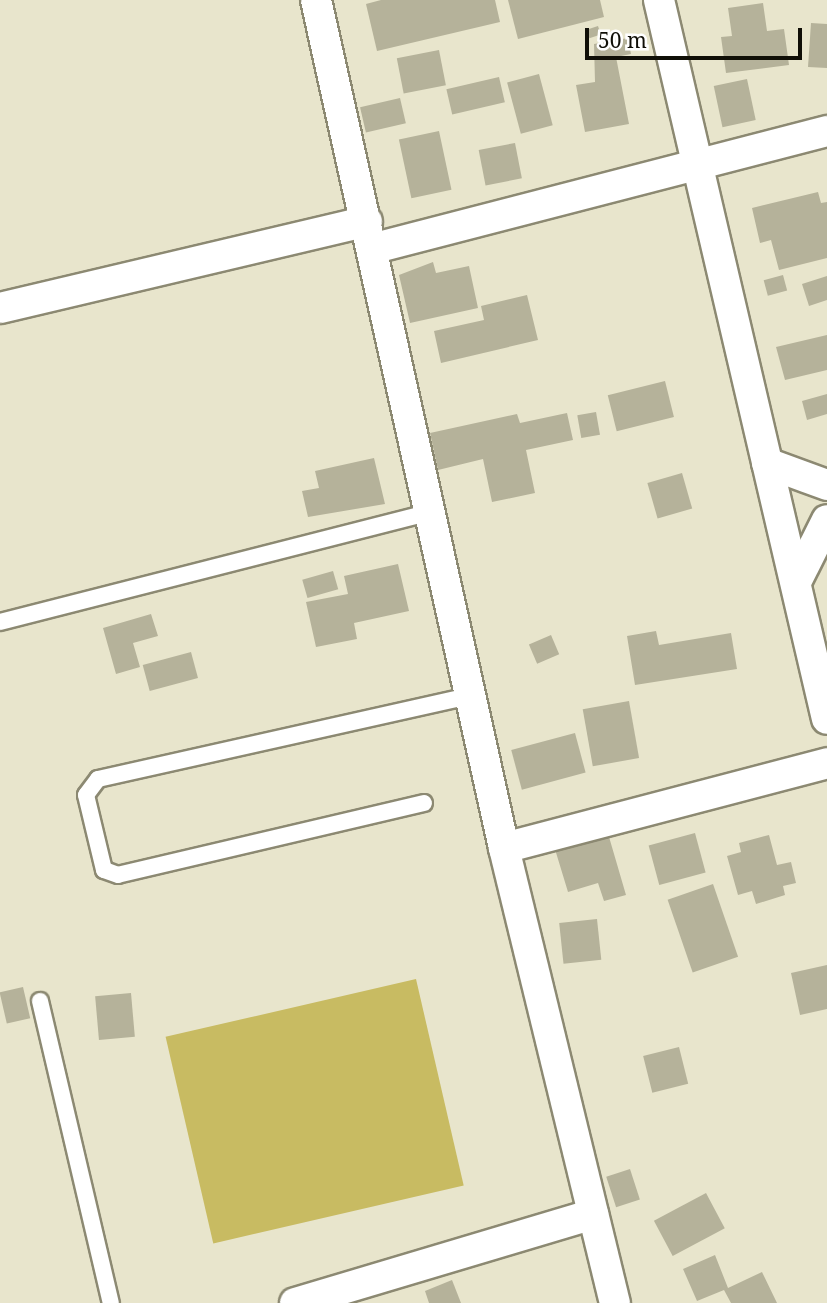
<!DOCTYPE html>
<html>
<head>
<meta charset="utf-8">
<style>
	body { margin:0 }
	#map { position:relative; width:827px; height:1303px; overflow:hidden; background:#e8e5cc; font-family:"Noto Serif",serif }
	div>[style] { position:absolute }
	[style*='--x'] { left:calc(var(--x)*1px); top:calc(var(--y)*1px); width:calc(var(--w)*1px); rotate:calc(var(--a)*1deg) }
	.green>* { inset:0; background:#c8bb62; transform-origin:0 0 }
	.building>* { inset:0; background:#b5b29a; transform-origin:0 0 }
	.roads { filter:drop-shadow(2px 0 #8c8972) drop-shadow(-2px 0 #8c8972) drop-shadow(0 2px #8c8972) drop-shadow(0 -2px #8c8972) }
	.lane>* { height:16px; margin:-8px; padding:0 8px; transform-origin:8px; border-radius:8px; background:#fff }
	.street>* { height:30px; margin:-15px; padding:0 15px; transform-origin:15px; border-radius:15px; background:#fff }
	span { translate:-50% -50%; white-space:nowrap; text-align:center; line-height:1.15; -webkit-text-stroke:7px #fff; paint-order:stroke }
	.scale { position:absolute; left:585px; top:28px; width:217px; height:32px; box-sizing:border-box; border:4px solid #100f07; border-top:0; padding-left:9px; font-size:21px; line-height:24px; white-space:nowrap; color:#100f07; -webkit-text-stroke:5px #fff; paint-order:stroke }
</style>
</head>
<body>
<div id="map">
	<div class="green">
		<i style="left:416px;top:979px;width:212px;height:257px;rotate:77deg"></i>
	</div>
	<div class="building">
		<i style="clip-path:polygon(381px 0,495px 0,500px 22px,377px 51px,366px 4px)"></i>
		<i style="clip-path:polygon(508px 0,600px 0,604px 17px,518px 39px)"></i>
		<i style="clip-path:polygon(763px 3px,767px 31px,784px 29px,789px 65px,726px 73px,721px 37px,732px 36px,728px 8px)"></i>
		<i style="clip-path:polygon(811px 23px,827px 24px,827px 68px,808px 67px)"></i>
		<i style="left:598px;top:26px;width:9px;height:12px;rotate:72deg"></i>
		<i style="clip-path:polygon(628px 38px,631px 54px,616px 57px,629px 124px,585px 132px,576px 85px,595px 82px,594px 44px)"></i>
		<i style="left:439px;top:50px;width:36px;height:43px;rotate:79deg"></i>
		<i style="left:539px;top:74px;width:53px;height:33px;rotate:75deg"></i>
		<i style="left:499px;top:77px;width:26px;height:54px;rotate:77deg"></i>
		<i style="left:747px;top:79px;width:42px;height:34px;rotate:78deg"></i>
		<i style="left:400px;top:98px;width:26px;height:41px;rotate:77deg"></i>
		<i style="left:439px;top:131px;width:60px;height:41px;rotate:78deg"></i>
		<i style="left:515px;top:143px;width:36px;height:37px;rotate:79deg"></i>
		<i style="clip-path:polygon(818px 192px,821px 203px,827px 202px,827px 258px,779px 270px,771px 240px,760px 243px,752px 208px)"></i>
		<i style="clip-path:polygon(433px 262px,436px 273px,469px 266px,478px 308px,410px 323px,399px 275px)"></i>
		<i style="left:783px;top:275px;width:16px;height:20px;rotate:75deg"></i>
		<i style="clip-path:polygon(827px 276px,827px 300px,809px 306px,802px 284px)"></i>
		<i style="clip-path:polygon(527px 295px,538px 340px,441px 363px,434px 331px,484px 320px,481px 306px)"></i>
		<i style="clip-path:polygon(827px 335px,827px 370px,785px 380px,776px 347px)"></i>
		<i style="left:665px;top:381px;width:37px;height:59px;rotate:76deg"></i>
		<i style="clip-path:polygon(827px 394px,827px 414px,807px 420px,802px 401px)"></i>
		<i style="left:596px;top:412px;width:23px;height:19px;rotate:80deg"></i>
		<i style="clip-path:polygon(567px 413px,573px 440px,526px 450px,535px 493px,492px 502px,483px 459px,438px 470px,430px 433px,517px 414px,520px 423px)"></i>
		<i style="clip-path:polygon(374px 458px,385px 504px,308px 517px,302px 491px,319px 488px,315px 471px)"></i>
		<i style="left:682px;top:473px;width:37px;height:36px;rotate:74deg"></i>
		<i style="clip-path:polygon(398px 564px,409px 611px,354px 623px,357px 639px,316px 647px,306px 602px,348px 594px,344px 576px)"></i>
		<i style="left:333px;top:571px;width:19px;height:32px;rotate:74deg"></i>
		<i style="clip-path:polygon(151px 614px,158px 636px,133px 643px,140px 667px,116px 674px,103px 628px)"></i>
		<i style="clip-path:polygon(656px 631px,659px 645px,731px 633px,737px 669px,635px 685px,627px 636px)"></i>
		<i style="left:551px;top:635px;width:21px;height:24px;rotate:67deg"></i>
		<i style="left:191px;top:652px;width:27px;height:50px;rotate:75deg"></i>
		<i style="left:629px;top:701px;width:58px;height:47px;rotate:80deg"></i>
		<i style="left:575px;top:733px;width:41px;height:66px;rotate:75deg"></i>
		<i style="clip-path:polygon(607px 830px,626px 895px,604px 901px,598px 883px,568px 892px,554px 846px)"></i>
		<i style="left:695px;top:833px;width:41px;height:48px;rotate:75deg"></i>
		<i style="clip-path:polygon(769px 835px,777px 865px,791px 862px,796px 883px,783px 886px,785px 895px,756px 904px,752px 891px,738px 895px,727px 856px,741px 852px,739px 843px)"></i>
		<i style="left:713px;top:884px;width:77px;height:48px;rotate:71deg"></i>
		<i style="left:597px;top:919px;width:41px;height:38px;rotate:84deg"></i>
		<i style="clip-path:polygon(827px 965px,827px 1009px,800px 1015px,791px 973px)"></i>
		<i style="left:23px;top:987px;width:32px;height:24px;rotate:77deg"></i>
		<i style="left:131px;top:993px;width:44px;height:36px;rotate:85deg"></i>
		<i style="left:679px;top:1047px;width:38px;height:37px;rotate:76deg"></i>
		<i style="left:630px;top:1169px;width:32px;height:25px;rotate:72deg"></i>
		<i style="left:706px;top:1193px;width:40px;height:59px;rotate:62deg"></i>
		<i style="clip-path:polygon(715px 1255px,728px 1288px,762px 1272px,777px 1303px,731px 1303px,724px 1290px,697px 1301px,683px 1269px)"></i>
		<i style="clip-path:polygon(452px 1280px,461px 1303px,429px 1303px,425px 1291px)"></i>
	</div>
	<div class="roads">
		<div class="lane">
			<i style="--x:0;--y:622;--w:442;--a:-14.3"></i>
			<i style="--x:424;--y:803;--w:314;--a:166.8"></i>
			<i style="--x:118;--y:875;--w:15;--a:-160"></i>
			<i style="--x:104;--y:870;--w:77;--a:-103.5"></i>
			<i style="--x:86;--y:795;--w:20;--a:-53"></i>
			<i style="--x:98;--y:779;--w:381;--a:-12.6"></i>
			<i style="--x:40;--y:1001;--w:310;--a:76.8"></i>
		</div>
		<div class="street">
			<i style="--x:316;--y:0;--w:869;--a:77.5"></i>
			<i style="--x:504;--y:848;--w:468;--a:76.3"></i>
			<i style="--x:659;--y:0;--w:738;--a:76.85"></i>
			<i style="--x:375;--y:248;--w:467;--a:-14.5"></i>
			<i style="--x:0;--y:308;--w:377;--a:-13.3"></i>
			<i style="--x:767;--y:463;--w:64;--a:20.1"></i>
			<i style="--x:796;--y:582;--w:69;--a:-63.4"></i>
			<i style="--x:504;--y:848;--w:334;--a:-14.7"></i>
			<i style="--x:295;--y:1303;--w:311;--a:-16.6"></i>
		</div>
	</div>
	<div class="scale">50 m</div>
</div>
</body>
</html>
